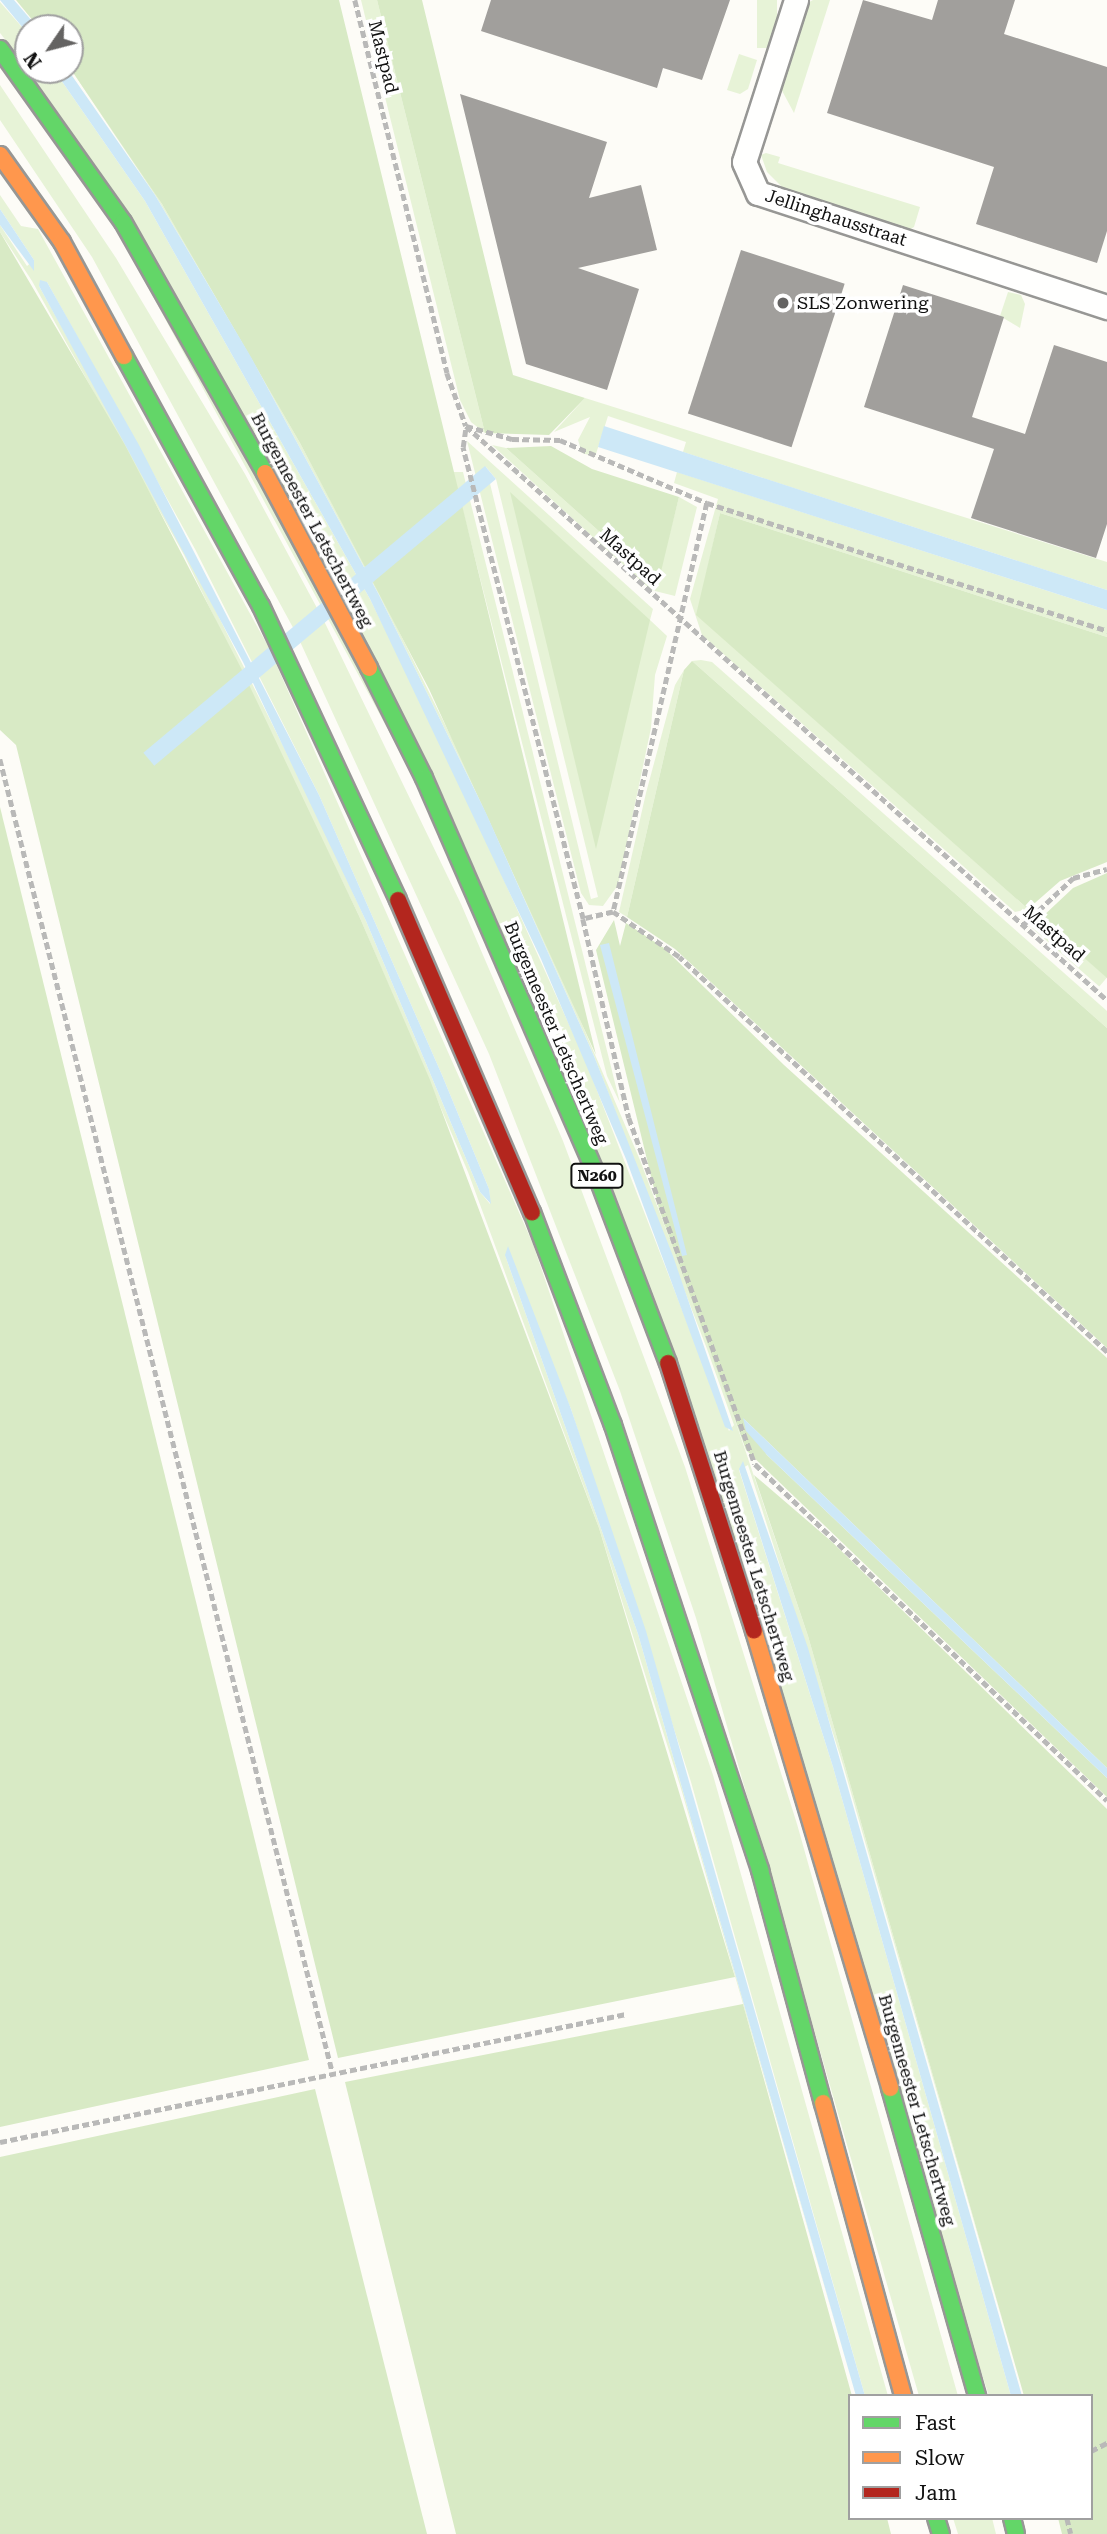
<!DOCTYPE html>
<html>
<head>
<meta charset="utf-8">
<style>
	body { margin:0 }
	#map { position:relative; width:1107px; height:2534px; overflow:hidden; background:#fdfcf7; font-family:"Roboto Serif",serif }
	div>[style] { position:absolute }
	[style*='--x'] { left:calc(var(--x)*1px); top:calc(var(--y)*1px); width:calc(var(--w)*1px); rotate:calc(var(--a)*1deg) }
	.green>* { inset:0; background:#e7f3d7; transform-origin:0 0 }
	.forest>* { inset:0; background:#d8eac5 }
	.water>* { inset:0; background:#cde8f7; transform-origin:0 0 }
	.building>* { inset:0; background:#a19f9c; transform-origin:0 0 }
	.path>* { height:4.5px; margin-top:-2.25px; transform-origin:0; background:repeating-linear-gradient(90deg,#b9b9b8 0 7px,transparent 0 10.5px) }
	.roads { filter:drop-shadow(2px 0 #979795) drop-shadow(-2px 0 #979795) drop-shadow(0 2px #979795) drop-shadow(0 -2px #979795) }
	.street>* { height:23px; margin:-11.5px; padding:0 11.5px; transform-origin:11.5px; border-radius:11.5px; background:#fffffe }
	.fast>* { height:16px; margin:-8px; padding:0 8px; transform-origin:8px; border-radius:8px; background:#63d668 }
	.slow>* { height:16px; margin:-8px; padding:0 8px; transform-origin:8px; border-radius:8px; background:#ff974d }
	.jam>* { height:16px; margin:-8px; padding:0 8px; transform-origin:8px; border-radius:8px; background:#b3261e }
	.dots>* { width:19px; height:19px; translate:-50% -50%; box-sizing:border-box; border:4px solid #fff; border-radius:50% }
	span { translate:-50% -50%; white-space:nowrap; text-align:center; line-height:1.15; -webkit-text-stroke:7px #fff; paint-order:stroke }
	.shield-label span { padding:2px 5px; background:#fff; border:2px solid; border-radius:5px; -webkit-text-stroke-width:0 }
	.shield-label { font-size:16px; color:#111; font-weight:700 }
	.street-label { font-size:18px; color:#111 }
	.poi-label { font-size:18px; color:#111 }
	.left { translate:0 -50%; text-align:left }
	.legend { position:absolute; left:848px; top:2394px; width:245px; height:126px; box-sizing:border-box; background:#fff; border:2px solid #a0a0a0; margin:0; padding:9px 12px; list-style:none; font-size:21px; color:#111 }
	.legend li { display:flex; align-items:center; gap:14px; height:35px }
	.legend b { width:35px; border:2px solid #a0a0a0 }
	.north { position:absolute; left:14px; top:14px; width:70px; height:70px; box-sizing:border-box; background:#fff; border:2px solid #a0a0a0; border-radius:50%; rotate:235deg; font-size:19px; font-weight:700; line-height:28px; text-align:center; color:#111 }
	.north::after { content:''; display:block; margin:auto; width:24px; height:32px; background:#646362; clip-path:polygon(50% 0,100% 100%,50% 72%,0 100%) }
</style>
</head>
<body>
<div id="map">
	<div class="green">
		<i style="clip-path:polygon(361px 0,377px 0,485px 433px,471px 422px,460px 400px)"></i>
		<i style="left:757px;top:0;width:20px;height:48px"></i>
		<i style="clip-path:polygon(813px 0,830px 0,794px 113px,780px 87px,807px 3px)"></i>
		<i style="clip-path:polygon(0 2px,28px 34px,28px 68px,0 33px)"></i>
		<i style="clip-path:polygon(739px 54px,757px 60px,748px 89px,740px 94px,727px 90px)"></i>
		<i style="clip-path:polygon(70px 68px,115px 130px,162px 204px,213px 290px,300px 443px,383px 599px,472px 779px,546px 940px,640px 1160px,711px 1349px,808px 1636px,1024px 2396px,843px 1765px,748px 1465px,739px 1470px,833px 1767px,1011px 2396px,989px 2396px,549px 1026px,30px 70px,54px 70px,145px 201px,370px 599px,448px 756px,586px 1062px,729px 1431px,734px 1425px,707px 1349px,594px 1056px,486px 813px,379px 595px,251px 357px,155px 195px)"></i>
		<i style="clip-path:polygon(0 85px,116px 258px,245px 474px,324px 621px,461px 904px,563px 1141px,685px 1467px,797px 1824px,958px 2396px,919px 2396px,696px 1618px,620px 1391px,489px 1054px,297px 635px,92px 257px,0 120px)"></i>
		<i style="clip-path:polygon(766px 153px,780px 157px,778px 163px,920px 207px,914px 227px,909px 230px,783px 188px,767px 172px,761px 155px)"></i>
		<i style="clip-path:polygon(evenodd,0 195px,21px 226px,38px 229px,269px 648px,533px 1244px,713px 1775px,888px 2396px,865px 2396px,691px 1782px,571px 1409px,505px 1255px,638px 1634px,856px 2396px,682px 1792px,599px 1528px,468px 1172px,360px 918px,184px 555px,32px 281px,0 232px,0 225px,27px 266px,34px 260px,0 209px,0 195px,47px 282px,195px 549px,319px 795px,442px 1075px,489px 1189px,490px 1204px,480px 1192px,366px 921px,310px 800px,187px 553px,39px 286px,47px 282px)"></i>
		<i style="clip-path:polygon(1008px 292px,1021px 295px,1025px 304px,1020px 328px,1000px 316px)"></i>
		<i style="clip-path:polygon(585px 398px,1107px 562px,1107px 590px,683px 452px,686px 442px,608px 416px,595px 457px,582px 453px,578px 440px,590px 417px,554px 432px)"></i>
		<i style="clip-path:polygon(evenodd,467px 441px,653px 609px,650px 620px,667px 636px,655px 675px,651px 728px,618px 885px,603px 906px,589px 905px,581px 893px,467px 441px,486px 467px,496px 479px,598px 897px,591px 899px,486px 467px)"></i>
		<i style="clip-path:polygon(492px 445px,506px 448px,657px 583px,679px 497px,697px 507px,675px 596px,651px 590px)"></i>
		<i style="clip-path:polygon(453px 472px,463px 472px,620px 1103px,607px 1076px)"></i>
		<i style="clip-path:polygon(677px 472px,1107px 610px,1107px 637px,720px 513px,697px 615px,1028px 909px,1015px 912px,702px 635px,690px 599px,718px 499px,674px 483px)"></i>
		<i style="clip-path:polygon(701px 660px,712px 662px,1107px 1011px,1107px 1028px,692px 661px)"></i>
		<i style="clip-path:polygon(684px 670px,627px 917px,619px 912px,646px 793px,675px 685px)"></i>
		<i style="left:1040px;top:919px;width:89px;height:12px;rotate:41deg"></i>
		<i style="clip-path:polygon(953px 2518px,992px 2518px,996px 2534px,958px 2534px)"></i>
	</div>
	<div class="forest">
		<i style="clip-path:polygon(16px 0,339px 0,596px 1055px,429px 689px,300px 443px,162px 204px,70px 68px,70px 28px,39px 28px)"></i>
		<i style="clip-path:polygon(377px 0,422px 0,513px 375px,585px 398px,549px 435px,485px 433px)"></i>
		<i style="clip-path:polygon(0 232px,125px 445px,241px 668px,360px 918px,430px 1080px,599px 1528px,735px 1977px,338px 2058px,16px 745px,0 730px)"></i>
		<i style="clip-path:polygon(551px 446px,592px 469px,679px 497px,658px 584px,506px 448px)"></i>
		<i style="clip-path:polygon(510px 492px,650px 620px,596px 849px)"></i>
		<i style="clip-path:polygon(720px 513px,1107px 637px,1107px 862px,1060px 881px,1028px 909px,696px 615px)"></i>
		<i style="clip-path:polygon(692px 661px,1107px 1028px,1107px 1348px,675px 949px,627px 917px,684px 670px)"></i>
		<i style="clip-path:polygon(0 807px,309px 2060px,0 2127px)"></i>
		<i style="clip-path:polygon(1107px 873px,1107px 978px,1040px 919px,1073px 888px)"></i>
		<i style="clip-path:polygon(614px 920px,620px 946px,626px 923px,664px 948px,784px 1065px,1107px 1358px,1107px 1768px,744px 1419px,767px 1455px,1107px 1778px,1107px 1797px,746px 1450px,659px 1209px,596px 950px)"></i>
		<i style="clip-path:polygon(754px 1475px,831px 1541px,1107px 1809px,1107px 2534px,1062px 2534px,1058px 2518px,1091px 2518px,1091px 2396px,1024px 2396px,808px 1636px)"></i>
		<i style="clip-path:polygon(743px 2004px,852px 2396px,850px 2518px,887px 2518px,891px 2534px,456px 2534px,345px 2082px)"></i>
		<i style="clip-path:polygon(315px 2089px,427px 2534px,0 2534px,0 2157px)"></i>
	</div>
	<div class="water">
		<i style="clip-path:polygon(0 0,14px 0,38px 28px,28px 28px,28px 34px)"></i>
		<i style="clip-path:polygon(54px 70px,68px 70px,155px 195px,251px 357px,379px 595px,486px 813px,594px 1056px,673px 1256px,733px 1431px,725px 1427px,626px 1159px,541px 959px,370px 599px,145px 201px)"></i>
		<i style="clip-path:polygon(0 209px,34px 260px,34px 271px,0 225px)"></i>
		<i style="clip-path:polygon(40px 280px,47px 282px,139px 445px,319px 795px,442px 1075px,489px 1189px,491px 1204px,480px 1192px,366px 921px,243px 662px,39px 286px)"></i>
		<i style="clip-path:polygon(604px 426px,1107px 590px,1107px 610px,598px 447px)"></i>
		<i style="left:485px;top:466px;width:17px;height:446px;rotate:50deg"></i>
		<i style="clip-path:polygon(609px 943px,687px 1255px,682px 1256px,600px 945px)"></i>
		<i style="clip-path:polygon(508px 1246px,571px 1409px,646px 1631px,865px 2396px,856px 2396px,638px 1634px,505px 1255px)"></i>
		<i style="clip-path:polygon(743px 1418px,1107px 1768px,1107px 1778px,767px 1455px,746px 1431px)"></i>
		<i style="clip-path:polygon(743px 1461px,808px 1648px,1022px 2396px,1011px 2396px,833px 1767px,739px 1469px)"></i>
	</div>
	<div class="building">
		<i style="clip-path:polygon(491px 0,730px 0,702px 80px,663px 68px,657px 88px,481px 31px)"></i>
		<i style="clip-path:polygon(863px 0,932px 20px,938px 0,1015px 0,1004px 34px,1107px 67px,1107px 231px,1097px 263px,976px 224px,994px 167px,827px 113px)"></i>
		<i style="clip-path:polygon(460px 94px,607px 142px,589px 198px,641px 185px,657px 250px,578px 268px,639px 289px,607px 390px,526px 364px)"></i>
		<i style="left:741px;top:250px;width:109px;height:172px;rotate:18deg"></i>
		<i style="clip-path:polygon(903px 285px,1004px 317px,972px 417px,1025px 434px,1054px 345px,1107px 362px,1107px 524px,1096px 558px,971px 518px,994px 449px,864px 407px)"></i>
	</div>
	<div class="path">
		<i style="--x:355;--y:0;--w:384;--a:76.1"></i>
		<i style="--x:447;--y:373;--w:56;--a:70.3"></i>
		<i style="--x:466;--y:426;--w:860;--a:41.84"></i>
		<i style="--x:707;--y:503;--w:420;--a:17.7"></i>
		<i style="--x:0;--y:759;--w:1357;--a:75.79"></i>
		<i style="--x:583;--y:919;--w:487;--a:-104.3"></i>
		<i style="--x:463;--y:447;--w:21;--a:-82"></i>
		<i style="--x:466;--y:426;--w:48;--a:15.8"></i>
		<i style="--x:512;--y:439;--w:48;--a:1.2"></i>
		<i style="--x:560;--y:440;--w:160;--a:23.2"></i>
		<i style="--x:707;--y:503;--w:420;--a:102.9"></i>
		<i style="--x:1023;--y:925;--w:69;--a:-43.2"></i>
		<i style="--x:1073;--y:878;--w:35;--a:-15"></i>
		<i style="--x:1107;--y:1352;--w:582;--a:-137.3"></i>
		<i style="--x:679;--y:957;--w:80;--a:-145.7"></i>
		<i style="--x:613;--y:912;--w:31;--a:167"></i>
		<i style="--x:583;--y:919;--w:204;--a:77"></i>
		<i style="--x:629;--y:1118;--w:368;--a:70"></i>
		<i style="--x:755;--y:1464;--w:487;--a:43.7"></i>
		<i style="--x:0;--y:2142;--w:639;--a:-11.56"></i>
		<i style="--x:1091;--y:2451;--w:18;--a:-27"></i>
		<i style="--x:1067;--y:2518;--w:16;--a:76"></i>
	</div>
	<div class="roads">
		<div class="street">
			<i style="--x:796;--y:0;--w:170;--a:107.8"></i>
			<i style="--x:744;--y:162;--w:34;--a:66"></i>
			<i style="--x:758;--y:193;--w:367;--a:18.1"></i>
		</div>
		<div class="fast">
			<i style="--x:0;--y:49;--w:212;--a:54.6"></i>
			<i style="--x:123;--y:222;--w:288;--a:60.5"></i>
			<i style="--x:124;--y:356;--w:285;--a:61.3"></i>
			<i style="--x:261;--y:606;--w:324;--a:65"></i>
			<i style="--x:369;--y:668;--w:123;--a:63.4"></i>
			<i style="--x:424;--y:778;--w:429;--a:66.5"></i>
			<i style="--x:595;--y:1171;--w:205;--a:69.2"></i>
			<i style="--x:532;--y:1212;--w:228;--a:69.2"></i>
			<i style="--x:613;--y:1425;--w:469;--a:71.7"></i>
			<i style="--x:760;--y:1870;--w:241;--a:74.9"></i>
			<i style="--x:890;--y:2088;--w:320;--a:74.2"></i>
			<i style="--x:936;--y:2518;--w:17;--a:73"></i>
			<i style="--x:1012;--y:2518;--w:16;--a:76"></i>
		</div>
		<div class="slow">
			<i style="--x:0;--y:155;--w:107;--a:54.5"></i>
			<i style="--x:62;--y:242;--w:130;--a:61.5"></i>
			<i style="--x:265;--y:473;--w:221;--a:61.9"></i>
			<i style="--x:754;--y:1631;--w:477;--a:73.4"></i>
			<i style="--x:823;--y:2103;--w:304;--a:74.7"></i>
		</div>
		<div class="jam">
			<i style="--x:398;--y:900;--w:340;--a:66.8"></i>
			<i style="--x:668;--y:1363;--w:281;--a:72.2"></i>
		</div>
	</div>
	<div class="dots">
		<i style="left:783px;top:303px;background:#646362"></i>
	</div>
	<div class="shield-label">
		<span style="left:597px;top:1176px">N260</span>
	</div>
	<div class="street-label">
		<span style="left:383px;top:57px;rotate:76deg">Mastpad</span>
		<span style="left:836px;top:218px;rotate:18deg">Jellinghausstraat</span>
		<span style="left:312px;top:520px;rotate:62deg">Burgemeester Letschertweg</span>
		<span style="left:630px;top:557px;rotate:42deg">Mastpad</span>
		<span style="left:1054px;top:934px;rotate:41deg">Mastpad</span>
		<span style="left:556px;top:1033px;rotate:67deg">Burgemeester Letschertweg</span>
		<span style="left:754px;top:1566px;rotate:73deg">Burgemeester Letschertweg</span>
		<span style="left:917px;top:2110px;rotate:74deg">Burgemeester Letschertweg</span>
	</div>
	<div class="poi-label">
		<span class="left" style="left:797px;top:303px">SLS Zonwering</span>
	</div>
	<ul class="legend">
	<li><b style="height:9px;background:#63d668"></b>Fast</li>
	<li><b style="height:9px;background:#ff974d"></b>Slow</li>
	<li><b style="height:9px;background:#b3261e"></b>Jam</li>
	</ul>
	<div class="north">N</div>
</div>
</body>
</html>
